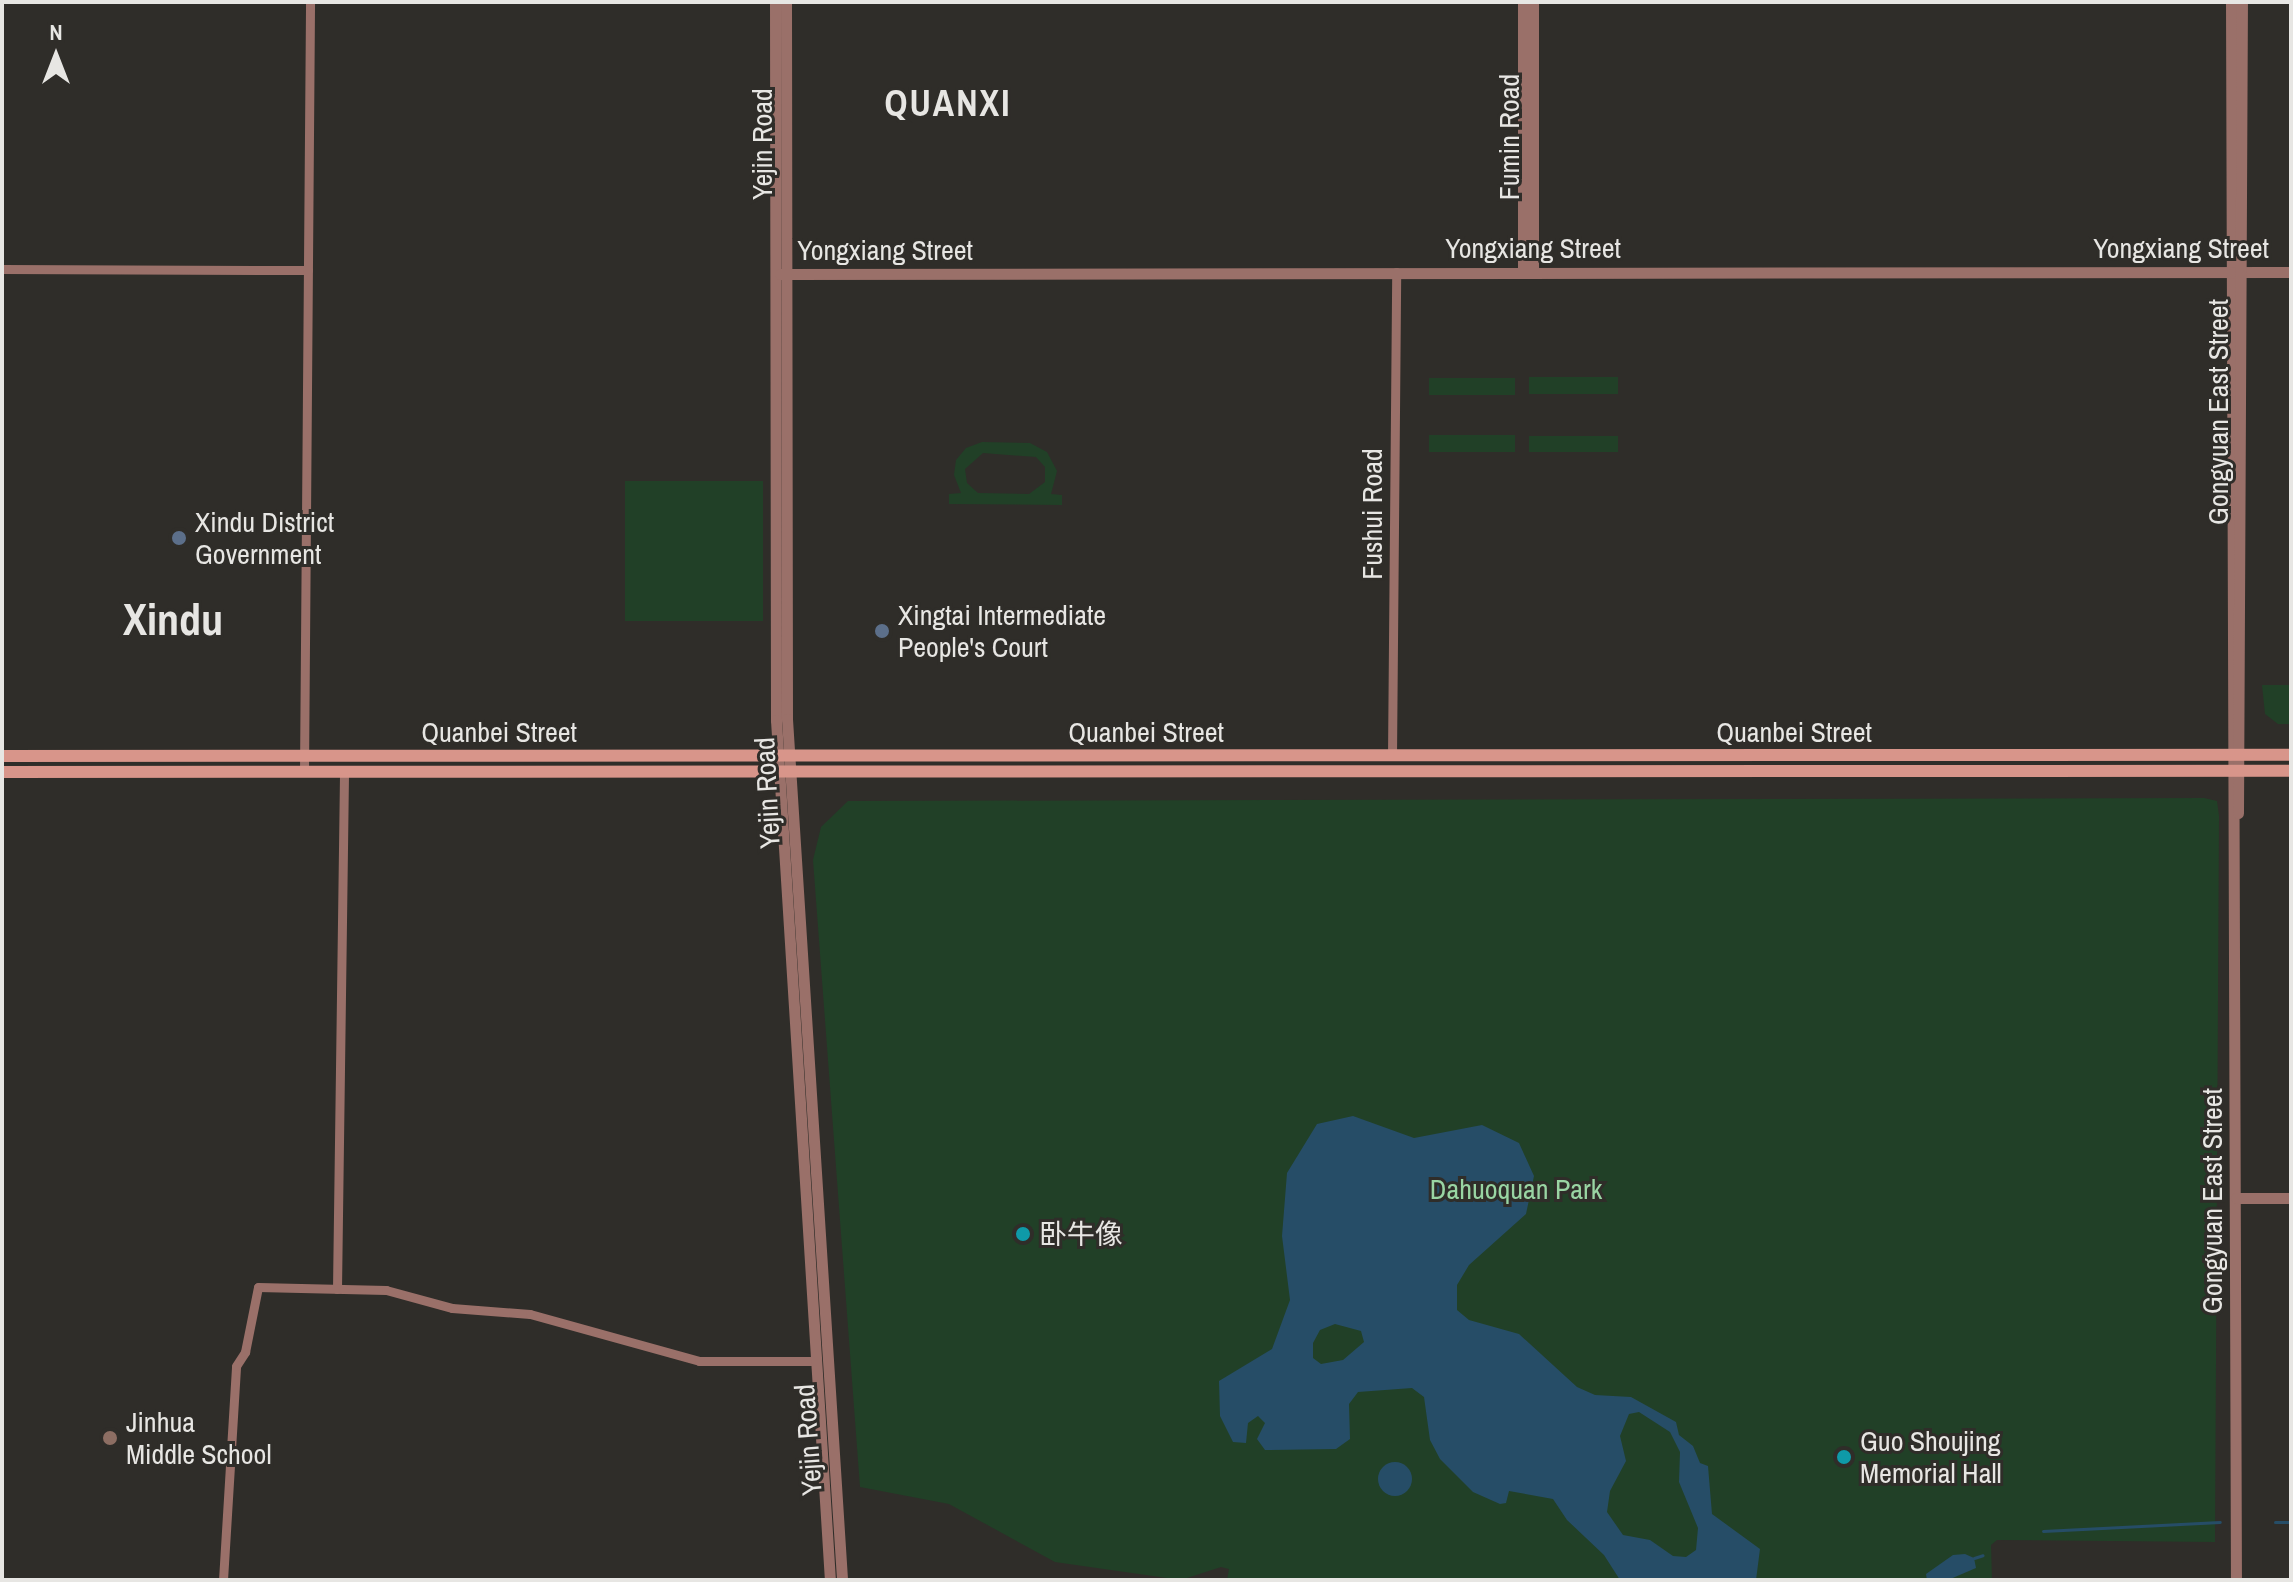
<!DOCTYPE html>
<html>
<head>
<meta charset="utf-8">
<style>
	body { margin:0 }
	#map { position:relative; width:2293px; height:1582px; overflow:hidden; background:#2f2d29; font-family:"Archivo Narrow","Noto Sans SC",sans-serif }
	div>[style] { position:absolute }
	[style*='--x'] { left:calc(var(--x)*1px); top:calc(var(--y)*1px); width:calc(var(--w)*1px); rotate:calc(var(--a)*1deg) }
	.green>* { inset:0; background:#214027; transform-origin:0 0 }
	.water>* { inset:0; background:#264d67 }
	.round { border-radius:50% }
	.stream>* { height:3px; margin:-1.5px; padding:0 1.5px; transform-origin:1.5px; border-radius:1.5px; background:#264d67 }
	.minor>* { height:9px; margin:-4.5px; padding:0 4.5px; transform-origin:4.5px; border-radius:4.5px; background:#9a7069 }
	.tertiary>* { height:11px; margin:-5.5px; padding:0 5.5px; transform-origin:5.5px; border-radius:5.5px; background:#9a7069 }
	.secondary>* { height:12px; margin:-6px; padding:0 6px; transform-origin:6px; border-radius:6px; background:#d8958a }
	.dots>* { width:22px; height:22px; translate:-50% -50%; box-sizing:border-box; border:4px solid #2f2d29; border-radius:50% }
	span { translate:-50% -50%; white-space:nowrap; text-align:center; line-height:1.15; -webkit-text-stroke:6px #2f2d29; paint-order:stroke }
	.street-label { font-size:28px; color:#e7e6e3 }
	.poi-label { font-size:28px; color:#e7e6e3 }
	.left { translate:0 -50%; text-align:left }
	.park-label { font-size:28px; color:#99d5a3 }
	.district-label { font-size:36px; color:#e7e6e3; font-weight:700; letter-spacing:2px }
	.town-label { font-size:44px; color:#e7e6e3; font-weight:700 }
	.frame { position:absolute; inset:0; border:4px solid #e7e6e3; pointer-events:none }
	.north { position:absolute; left:16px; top:16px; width:80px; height:80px; -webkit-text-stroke:6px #2f2d29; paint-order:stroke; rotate:0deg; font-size:22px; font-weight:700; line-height:32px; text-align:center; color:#e7e6e3 }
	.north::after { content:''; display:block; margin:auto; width:28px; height:36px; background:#e7e6e3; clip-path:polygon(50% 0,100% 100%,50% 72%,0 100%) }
</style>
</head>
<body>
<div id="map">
	<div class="green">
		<i style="left:1529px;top:377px;width:89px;height:17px"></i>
		<i style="left:1429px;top:378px;width:86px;height:17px"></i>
		<i style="left:1429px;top:435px;width:86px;height:17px"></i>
		<i style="left:1529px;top:436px;width:89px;height:16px"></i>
		<i style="clip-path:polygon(evenodd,982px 442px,1030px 443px,1047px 452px,1057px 471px,1051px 494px,1062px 495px,1062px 505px,949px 504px,949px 494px,961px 493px,954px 475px,956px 460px,966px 448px,982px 442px,983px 453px,1036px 457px,1045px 467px,1045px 482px,1029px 494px,978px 493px,967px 483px,965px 469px,983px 453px)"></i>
		<i style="left:625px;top:481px;width:138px;height:140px"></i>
		<i style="clip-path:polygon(2262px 685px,2291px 685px,2291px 724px,2278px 724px,2265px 714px)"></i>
		<i style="clip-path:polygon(2204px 798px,2217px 801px,2219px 816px,2215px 1542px,1997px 1540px,1991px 1545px,1992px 1580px,1227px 1580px,1229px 1569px,1221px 1567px,1181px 1580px,1055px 1562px,949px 1504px,860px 1487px,813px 860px,821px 827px,848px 801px)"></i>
	</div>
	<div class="water">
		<i style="clip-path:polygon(evenodd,1353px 1116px,1414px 1138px,1482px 1125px,1519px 1143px,1534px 1176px,1526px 1214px,1469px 1265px,1457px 1285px,1457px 1310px,1469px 1320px,1519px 1334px,1577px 1387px,1595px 1395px,1631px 1397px,1676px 1422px,1679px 1435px,1693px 1446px,1700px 1463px,1708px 1466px,1712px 1514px,1760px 1549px,1756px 1580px,1620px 1580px,1604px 1555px,1567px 1520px,1553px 1499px,1509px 1491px,1506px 1503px,1500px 1504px,1473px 1492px,1440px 1459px,1430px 1440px,1424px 1397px,1412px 1388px,1358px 1392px,1349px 1404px,1350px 1439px,1336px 1449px,1265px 1450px,1257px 1439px,1265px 1423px,1258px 1416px,1248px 1423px,1246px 1443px,1233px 1442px,1220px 1416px,1219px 1381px,1272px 1349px,1290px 1300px,1282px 1236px,1287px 1173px,1317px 1124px,1353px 1116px,1335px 1324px,1361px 1331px,1364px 1342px,1343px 1360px,1321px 1364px,1313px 1358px,1313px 1343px,1320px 1330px,1335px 1324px,1353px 1116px,1639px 1412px,1670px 1432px,1680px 1452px,1679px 1482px,1698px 1528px,1696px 1550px,1686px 1557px,1673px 1556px,1650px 1540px,1623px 1535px,1607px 1512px,1610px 1491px,1626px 1461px,1620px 1436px,1629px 1414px,1639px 1412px)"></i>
		<i class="round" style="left:1378px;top:1462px;width:34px;height:34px"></i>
		<i style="clip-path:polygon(1965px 1554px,1974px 1558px,1976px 1568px,1948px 1580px,1927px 1580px,1926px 1574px,1953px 1555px)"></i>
	</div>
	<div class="stream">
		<i style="--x:2275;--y:1522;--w:16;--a:0"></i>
		<i style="--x:2043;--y:1531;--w:177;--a:-2.9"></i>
		<i style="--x:1974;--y:1558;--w:9;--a:-18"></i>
	</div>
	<div class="minor">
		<i style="--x:2;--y:269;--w:306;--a:0.2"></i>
		<i style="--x:1392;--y:756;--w:484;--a:-89.5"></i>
		<i style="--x:304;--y:772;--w:770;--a:-89.55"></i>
		<i style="--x:337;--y:1289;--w:517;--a:-89.22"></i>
		<i style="--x:223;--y:1580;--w:214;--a:-86.5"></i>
		<i style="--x:236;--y:1366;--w:17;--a:-57"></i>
		<i style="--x:245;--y:1352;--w:66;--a:-78.7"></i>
		<i style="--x:258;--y:1287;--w:128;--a:1.3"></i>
		<i style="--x:386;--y:1290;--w:68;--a:15.3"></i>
		<i style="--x:452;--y:1308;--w:78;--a:4.4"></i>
		<i style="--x:530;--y:1314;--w:175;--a:15.5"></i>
		<i style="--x:699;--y:1361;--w:117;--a:0"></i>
	</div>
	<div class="tertiary">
		<i style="--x:775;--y:2;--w:718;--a:89.92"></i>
		<i style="--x:776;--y:720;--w:862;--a:86.41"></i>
		<i style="--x:786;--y:2;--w:717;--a:89.92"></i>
		<i style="--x:787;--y:719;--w:863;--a:86.34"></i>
		<i style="--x:1523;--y:2;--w:270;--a:90"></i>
		<i style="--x:2231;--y:2;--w:1578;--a:89.82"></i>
		<i style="--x:1533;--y:272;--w:270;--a:-90"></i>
		<i style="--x:780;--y:274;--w:1511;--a:-0.08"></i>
		<i style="--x:2238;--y:813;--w:811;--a:-89.72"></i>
		<i style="--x:2236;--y:1198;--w:55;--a:0"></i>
	</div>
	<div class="secondary">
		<i style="--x:2;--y:756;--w:2289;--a:-0.03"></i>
		<i style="--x:2;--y:772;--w:2289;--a:-0.03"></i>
	</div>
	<div class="dots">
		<i style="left:179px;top:538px;background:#5c6f8a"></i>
		<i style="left:882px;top:631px;background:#5c6f8a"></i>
		<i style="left:1023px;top:1234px;background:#0f9aa8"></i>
		<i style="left:110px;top:1438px;background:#8d6e63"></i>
		<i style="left:1844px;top:1457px;background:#0f9aa8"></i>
	</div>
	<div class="street-label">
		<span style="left:1509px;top:137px;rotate:-90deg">Fumin Road</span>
		<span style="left:762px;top:144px;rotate:-90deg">Yejin Road</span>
		<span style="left:1533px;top:248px">Yongxiang Street</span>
		<span style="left:2181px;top:248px">Yongxiang Street</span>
		<span style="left:885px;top:250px">Yongxiang Street</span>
		<span style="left:2218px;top:412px;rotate:-90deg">Gongyuan East Street</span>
		<span style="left:1372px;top:514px;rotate:-90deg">Fushui Road</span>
		<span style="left:499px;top:732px">Quanbei Street</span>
		<span style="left:1146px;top:732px">Quanbei Street</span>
		<span style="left:1794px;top:732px">Quanbei Street</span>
		<span style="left:767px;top:793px;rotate:-93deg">Yejin Road</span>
		<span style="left:2212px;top:1201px;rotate:-90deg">Gongyuan East Street</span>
		<span style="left:808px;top:1440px;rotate:-94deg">Yejin Road</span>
	</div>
	<div class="poi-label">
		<span class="left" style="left:195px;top:538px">Xindu District<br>Government</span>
		<span class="left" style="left:898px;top:631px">Xingtai Intermediate<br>People's Court</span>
		<span class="left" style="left:1039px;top:1234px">卧牛像</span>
		<span class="left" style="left:126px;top:1438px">Jinhua<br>Middle School</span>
		<span class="left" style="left:1860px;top:1457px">Guo Shoujing<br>Memorial Hall</span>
	</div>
	<div class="park-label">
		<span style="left:1516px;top:1189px">Dahuoquan Park</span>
	</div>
	<div class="district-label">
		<span style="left:948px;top:104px">QUANXI</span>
	</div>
	<div class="town-label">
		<span style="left:173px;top:619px">Xindu</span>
	</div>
	<div class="frame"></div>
	<div class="north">N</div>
</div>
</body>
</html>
